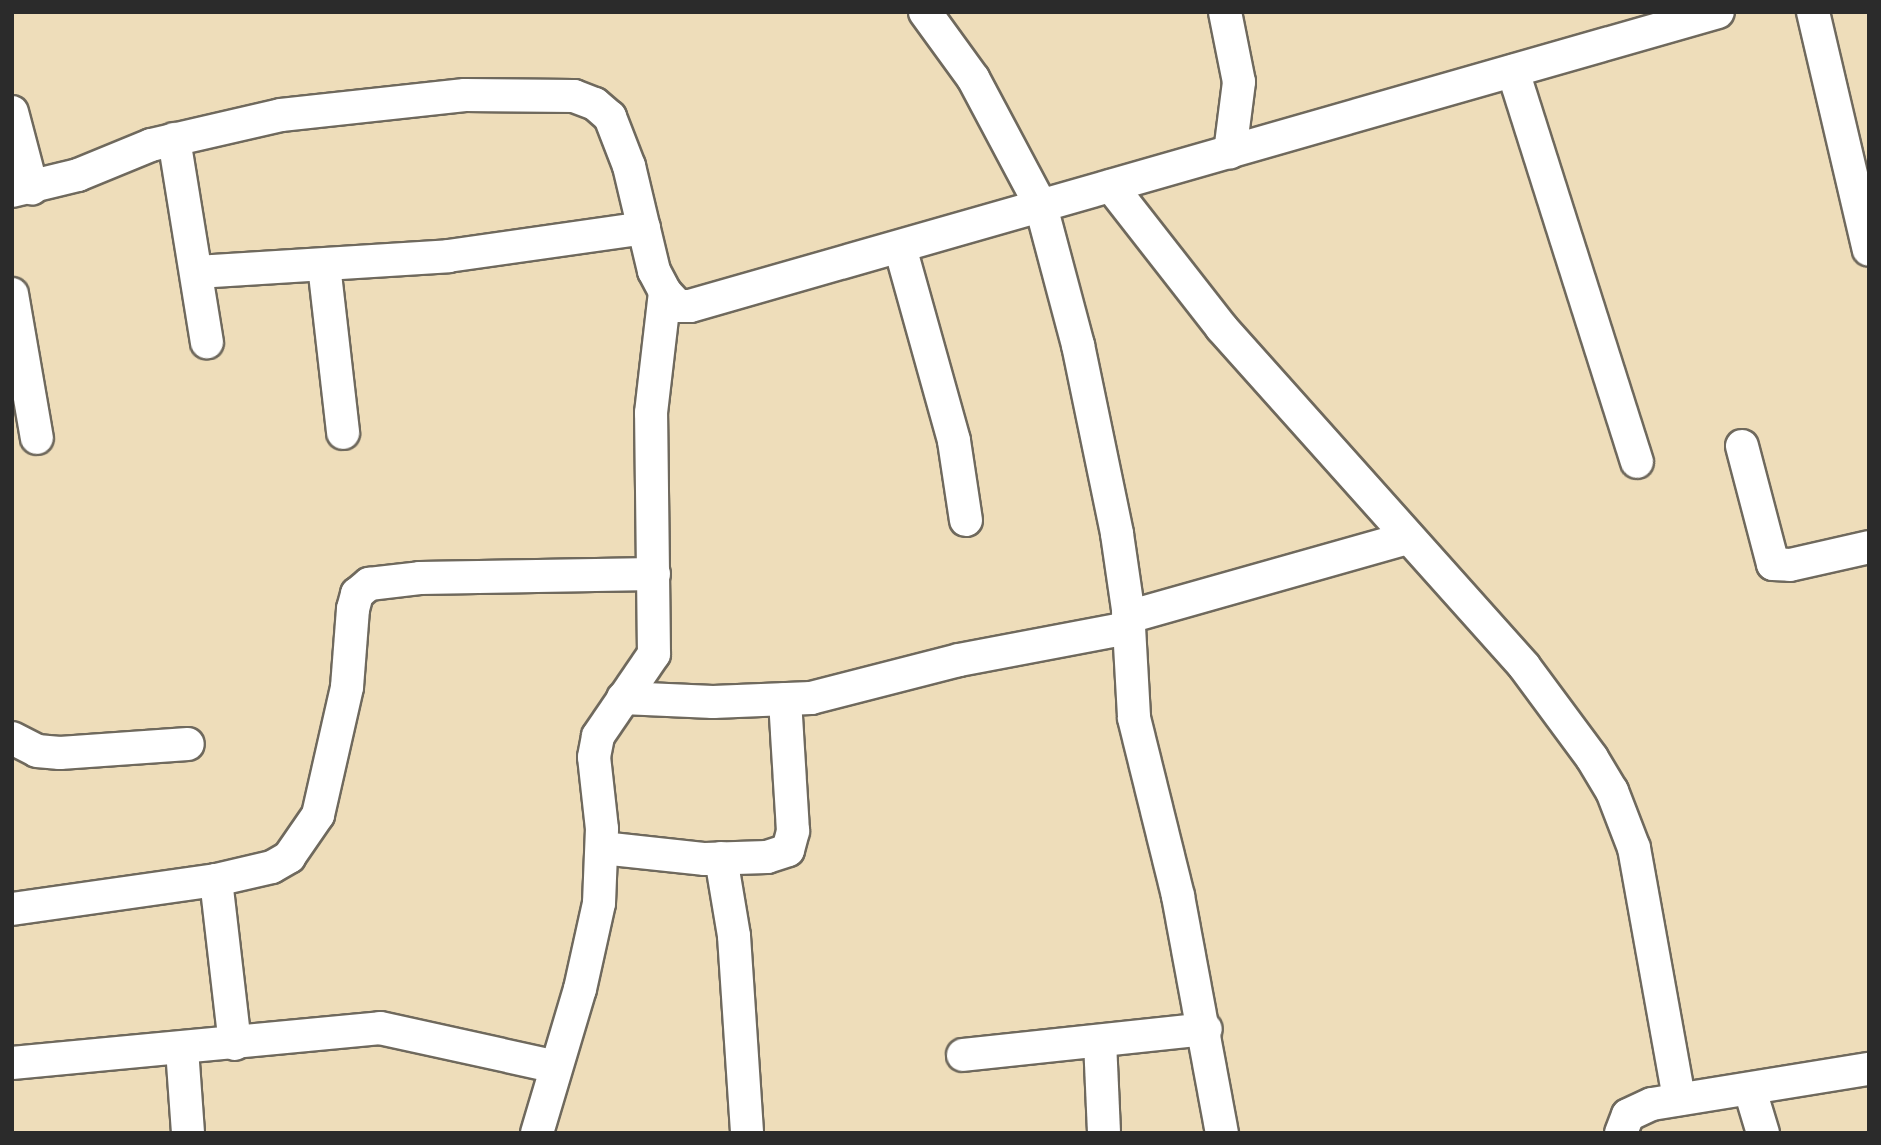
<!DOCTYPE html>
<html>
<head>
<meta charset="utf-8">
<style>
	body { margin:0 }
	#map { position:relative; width:1881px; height:1145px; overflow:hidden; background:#eeddba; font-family:Vollkorn,serif }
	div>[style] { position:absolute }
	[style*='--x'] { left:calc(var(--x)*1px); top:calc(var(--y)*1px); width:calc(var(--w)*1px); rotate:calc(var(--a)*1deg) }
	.roads { filter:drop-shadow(2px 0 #6f695d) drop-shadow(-2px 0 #6f695d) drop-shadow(0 2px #6f695d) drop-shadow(0 -2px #6f695d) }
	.minor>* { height:32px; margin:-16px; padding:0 16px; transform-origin:16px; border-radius:16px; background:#fff }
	span { translate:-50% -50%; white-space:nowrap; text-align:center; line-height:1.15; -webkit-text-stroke:5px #fff; paint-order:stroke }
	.frame { position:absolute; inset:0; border:14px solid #2b2b2b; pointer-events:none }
</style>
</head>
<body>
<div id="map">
	<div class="roads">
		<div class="minor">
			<i style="--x:925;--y:12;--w:82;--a:54"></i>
			<i style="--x:973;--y:78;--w:145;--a:62"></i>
			<i style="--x:1041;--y:206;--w:144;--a:75.1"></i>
			<i style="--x:1078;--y:345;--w:193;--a:78.3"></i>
			<i style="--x:1117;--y:534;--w:76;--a:81.7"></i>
			<i style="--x:1128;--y:609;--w:109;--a:86.8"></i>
			<i style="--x:1134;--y:718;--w:183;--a:76.1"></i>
			<i style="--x:1178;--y:896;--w:241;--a:79.5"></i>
			<i style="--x:1225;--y:12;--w:71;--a:78.7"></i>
			<i style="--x:1239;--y:82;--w:71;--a:97.3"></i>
			<i style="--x:1813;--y:12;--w:244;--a:76.8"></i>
			<i style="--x:1513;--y:71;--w:410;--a:72.4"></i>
			<i style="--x:12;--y:112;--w:79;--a:75.3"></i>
			<i style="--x:174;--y:139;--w:206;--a:80.8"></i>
			<i style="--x:1111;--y:186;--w:179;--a:52"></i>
			<i style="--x:1221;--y:327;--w:455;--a:48.2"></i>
			<i style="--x:1524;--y:666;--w:114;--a:53.5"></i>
			<i style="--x:1592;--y:758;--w:39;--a:59"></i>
			<i style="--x:1612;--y:791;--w:61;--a:68.9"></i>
			<i style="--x:1634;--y:848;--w:255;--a:79.8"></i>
			<i style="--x:12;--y:191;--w:68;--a:-13.6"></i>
			<i style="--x:78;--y:175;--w:79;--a:-22.3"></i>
			<i style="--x:151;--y:145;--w:133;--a:-13"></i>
			<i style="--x:281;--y:115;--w:185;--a:-6.2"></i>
			<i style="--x:465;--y:95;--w:109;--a:0.5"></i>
			<i style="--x:574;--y:96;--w:22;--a:21"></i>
			<i style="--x:595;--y:104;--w:20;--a:41"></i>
			<i style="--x:610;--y:117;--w:53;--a:68.8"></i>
			<i style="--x:629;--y:166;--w:108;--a:76.6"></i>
			<i style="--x:654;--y:271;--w:24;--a:62"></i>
			<i style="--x:665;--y:292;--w:19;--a:47"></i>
			<i style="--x:678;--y:306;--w:12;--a:0"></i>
			<i style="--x:690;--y:306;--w:1069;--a:-15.96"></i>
			<i style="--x:900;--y:247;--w:201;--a:74.4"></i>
			<i style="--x:954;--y:441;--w:80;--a:81.4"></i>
			<i style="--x:324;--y:265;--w:169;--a:83.5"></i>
			<i style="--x:197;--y:272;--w:252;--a:-3.6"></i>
			<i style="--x:448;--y:256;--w:198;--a:-8.1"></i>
			<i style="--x:12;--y:294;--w:146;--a:80.2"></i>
			<i style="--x:1742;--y:446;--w:122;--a:75.3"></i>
			<i style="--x:1773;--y:564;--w:17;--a:3"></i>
			<i style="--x:1790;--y:565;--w:81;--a:-12.8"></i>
			<i style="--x:1128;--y:617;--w:290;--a:-15.8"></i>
			<i style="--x:623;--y:698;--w:90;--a:2.5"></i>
			<i style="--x:713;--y:702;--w:98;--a:-2.3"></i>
			<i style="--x:811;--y:698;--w:153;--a:-14.4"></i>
			<i style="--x:959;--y:660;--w:172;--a:-10.7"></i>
			<i style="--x:12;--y:738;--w:28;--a:27"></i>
			<i style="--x:37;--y:751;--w:23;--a:5"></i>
			<i style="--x:60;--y:753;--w:128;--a:-4"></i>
			<i style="--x:602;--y:848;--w:104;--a:6.1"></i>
			<i style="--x:705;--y:859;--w:62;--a:-1.8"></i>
			<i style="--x:767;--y:857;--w:22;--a:-18"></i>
			<i style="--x:788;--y:850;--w:20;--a:-75"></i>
			<i style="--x:793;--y:831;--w:132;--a:-93.5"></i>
			<i style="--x:721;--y:858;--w:79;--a:80.5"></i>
			<i style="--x:734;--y:936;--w:197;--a:86.2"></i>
			<i style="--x:216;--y:880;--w:165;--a:83.4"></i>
			<i style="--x:12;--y:909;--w:206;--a:-8.1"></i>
			<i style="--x:216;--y:880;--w:57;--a:-13.1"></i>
			<i style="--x:272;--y:867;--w:20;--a:-30"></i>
			<i style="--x:289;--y:857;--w:51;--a:-55.4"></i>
			<i style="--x:318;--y:815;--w:131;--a:-77.2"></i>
			<i style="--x:347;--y:687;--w:78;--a:-85.6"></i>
			<i style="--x:353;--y:609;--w:16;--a:-75"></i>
			<i style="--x:357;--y:594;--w:16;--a:-40"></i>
			<i style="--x:369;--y:584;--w:51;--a:-6.7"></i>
			<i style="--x:420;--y:578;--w:234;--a:-1"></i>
			<i style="--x:1100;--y:1041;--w:92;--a:87.5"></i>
			<i style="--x:182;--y:1049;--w:84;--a:85.9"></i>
			<i style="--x:963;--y:1055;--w:244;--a:-6.1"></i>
			<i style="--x:12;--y:1063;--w:370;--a:-5.4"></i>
			<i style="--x:380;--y:1028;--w:177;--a:12.4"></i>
			<i style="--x:1750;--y:1090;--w:45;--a:73.2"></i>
			<i style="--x:537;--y:1133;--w:150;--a:-73.4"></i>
			<i style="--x:580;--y:989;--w:88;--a:-77.5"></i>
			<i style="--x:599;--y:903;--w:74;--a:-87.7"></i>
			<i style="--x:602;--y:829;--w:72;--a:-96.3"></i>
			<i style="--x:594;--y:757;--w:21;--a:-79"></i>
			<i style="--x:598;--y:736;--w:99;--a:-55.7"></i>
			<i style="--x:654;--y:654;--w:241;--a:-90.7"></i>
			<i style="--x:651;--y:413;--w:122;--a:-83.4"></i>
			<i style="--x:1621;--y:1133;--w:19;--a:-69"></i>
			<i style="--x:1628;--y:1115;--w:26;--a:-25"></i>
			<i style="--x:1652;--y:1104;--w:220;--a:-9.2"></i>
		</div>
	</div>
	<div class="frame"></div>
</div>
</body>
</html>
